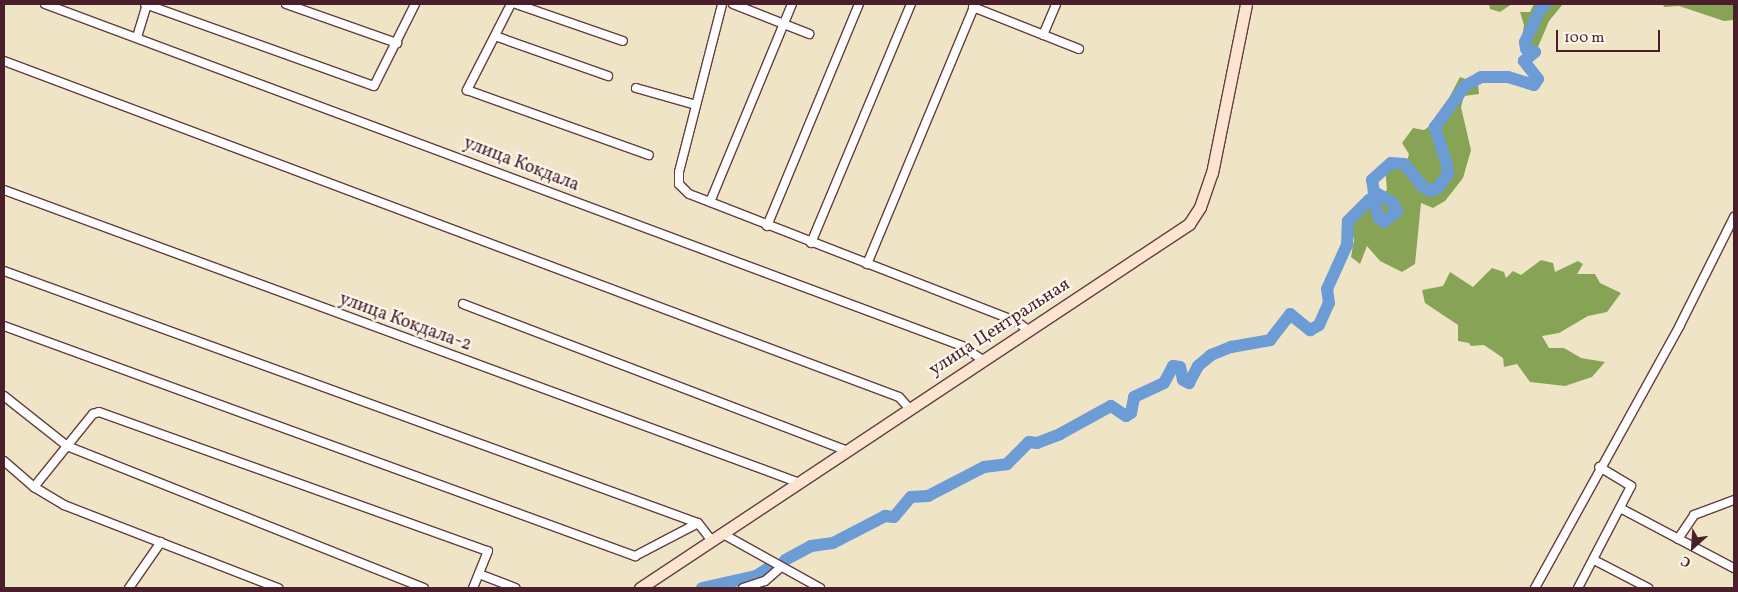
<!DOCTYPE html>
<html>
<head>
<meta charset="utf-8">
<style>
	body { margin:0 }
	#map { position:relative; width:1738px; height:592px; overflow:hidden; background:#f0e4c7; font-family:Vollkorn,serif }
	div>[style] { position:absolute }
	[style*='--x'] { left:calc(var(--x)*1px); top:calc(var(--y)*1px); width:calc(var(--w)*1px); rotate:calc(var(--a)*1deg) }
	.forest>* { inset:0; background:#87a456 }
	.river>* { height:12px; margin:-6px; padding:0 6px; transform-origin:6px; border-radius:6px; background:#6c9cd5 }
	.roads { filter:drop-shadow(1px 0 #633d42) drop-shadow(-1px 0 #633d42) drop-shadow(0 1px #633d42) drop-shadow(0 -1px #633d42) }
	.street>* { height:8px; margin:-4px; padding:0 4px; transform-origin:4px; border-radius:4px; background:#fff }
	.secondary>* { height:11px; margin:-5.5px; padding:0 5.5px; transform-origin:5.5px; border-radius:5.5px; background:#fde4d1 }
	span { translate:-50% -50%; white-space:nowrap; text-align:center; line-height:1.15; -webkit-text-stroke:4.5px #fbf7ec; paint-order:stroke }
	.street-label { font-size:18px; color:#4a1f2b }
	.frame { position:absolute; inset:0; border:5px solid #4a1f2b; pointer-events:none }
	.north { position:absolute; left:1668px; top:522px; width:50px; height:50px; -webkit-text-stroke:4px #fbf7ec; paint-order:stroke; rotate:206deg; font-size:14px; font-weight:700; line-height:20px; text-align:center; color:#4a1f2b }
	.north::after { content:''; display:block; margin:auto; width:18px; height:22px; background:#4a1f2b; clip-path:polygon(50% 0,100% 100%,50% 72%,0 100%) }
	.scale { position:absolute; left:1556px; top:30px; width:104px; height:22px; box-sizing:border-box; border:2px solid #4a1f2b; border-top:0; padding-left:6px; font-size:15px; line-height:18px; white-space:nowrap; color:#4a1f2b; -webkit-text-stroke:4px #fbf7ec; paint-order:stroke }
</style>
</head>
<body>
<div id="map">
	<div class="forest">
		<i style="clip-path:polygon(1489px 4px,1512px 4px,1500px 12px,1490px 9px)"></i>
		<i style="clip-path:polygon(1534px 4px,1563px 4px,1549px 21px,1538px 47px,1521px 44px,1524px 25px,1520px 12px,1530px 12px)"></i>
		<i style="clip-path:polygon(1663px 4px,1733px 4px,1733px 20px,1724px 21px,1679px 6px,1664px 7px)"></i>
		<i style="clip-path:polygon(1460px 77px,1478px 84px,1479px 94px,1464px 96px,1461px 107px,1471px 150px,1463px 178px,1445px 201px,1433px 208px,1421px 203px,1415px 264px,1402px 272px,1380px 261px,1367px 246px,1360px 264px,1351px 257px,1354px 240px,1351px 227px,1359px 211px,1387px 190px,1385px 167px,1405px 167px,1409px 154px,1402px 143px,1413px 128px,1424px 130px,1437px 121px)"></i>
		<i style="clip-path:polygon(1541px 260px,1553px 263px,1555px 272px,1578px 261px,1583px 264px,1577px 274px,1595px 274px,1600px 283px,1621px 293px,1607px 312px,1588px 316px,1559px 333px,1542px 336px,1549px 348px,1564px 348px,1581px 358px,1605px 362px,1592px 377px,1565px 386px,1530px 382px,1517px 364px,1504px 367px,1503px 358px,1484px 345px,1471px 346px,1469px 343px,1458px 341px,1458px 325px,1425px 303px,1422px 290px,1443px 286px,1450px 272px,1473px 287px,1492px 268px,1504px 272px,1506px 278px,1513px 271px,1521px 275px)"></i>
	</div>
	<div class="river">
		<i style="--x:785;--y:560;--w:30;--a:-28"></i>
		<i style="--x:811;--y:546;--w:22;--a:-8"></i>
		<i style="--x:833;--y:543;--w:59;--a:-27.4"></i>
		<i style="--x:885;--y:516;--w:9;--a:6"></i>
		<i style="--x:894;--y:517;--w:26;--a:-50"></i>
		<i style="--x:911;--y:497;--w:17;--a:-3"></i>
		<i style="--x:928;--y:496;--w:63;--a:-27.4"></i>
		<i style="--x:984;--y:467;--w:23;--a:-7"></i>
		<i style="--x:1007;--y:464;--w:31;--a:-45"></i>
		<i style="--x:1029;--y:442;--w:8;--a:7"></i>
		<i style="--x:1037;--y:443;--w:25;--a:-21"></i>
		<i style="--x:1060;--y:434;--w:58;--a:-28.8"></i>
		<i style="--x:1111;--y:406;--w:18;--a:34"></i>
		<i style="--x:1126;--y:416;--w:6;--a:-31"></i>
		<i style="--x:1131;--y:413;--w:16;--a:-79"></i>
		<i style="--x:1134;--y:397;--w:33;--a:-25"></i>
		<i style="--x:1164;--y:383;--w:19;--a:-62"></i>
		<i style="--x:1173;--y:366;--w:7;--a:8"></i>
		<i style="--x:1180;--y:367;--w:13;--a:77"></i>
		<i style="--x:1183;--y:380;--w:7;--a:27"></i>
		<i style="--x:1189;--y:383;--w:19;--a:-62"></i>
		<i style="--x:1198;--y:366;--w:17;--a:-40"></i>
		<i style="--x:1211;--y:355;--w:22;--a:-22"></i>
		<i style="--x:1231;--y:347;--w:40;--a:-10"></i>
		<i style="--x:1270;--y:340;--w:33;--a:-52"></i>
		<i style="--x:1290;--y:314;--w:26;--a:39"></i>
		<i style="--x:1310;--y:330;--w:10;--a:-29"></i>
		<i style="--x:1319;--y:325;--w:24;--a:-66"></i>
		<i style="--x:1329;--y:303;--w:14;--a:-98"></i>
		<i style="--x:1327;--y:289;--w:48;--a:-65.6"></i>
		<i style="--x:1347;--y:245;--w:24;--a:-88"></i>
		<i style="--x:1348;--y:221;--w:30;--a:-45"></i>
		<i style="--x:1369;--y:200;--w:5;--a:11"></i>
		<i style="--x:1374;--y:201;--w:18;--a:74"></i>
		<i style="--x:1379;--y:218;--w:6;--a:39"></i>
		<i style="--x:1384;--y:222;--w:17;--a:-40"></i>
		<i style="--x:1397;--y:211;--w:10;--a:-119"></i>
		<i style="--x:1392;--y:202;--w:21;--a:-151"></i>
		<i style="--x:1374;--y:192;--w:12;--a:-99"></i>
		<i style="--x:1372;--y:180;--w:25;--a:-42"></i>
		<i style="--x:1391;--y:163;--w:13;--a:4"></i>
		<i style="--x:1404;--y:164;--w:30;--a:50"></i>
		<i style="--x:1423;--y:187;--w:9;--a:27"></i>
		<i style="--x:1431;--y:191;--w:8;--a:-23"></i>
		<i style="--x:1438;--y:188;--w:18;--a:-56"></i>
		<i style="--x:1448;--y:173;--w:8;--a:-97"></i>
		<i style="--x:1447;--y:165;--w:40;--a:-108"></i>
		<i style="--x:1435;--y:127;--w:51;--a:-53.8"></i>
		<i style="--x:1465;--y:86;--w:18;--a:-29"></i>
		<i style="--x:1481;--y:77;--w:27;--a:0"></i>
		<i style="--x:1508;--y:77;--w:27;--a:17"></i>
		<i style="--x:1534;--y:85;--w:7;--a:-56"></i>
		<i style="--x:1538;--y:79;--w:23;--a:-128"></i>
		<i style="--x:1524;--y:61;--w:14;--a:-39"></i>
		<i style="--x:1535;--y:52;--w:9;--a:-162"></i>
		<i style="--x:1526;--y:49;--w:7;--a:-98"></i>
		<i style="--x:1525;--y:42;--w:40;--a:-65"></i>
		<i style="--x:1542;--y:6;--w:4;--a:-27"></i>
		<i style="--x:702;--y:588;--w:55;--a:-12.5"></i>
		<i style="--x:756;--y:576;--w:17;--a:-33"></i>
	</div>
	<div class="roads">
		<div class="street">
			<i style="--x:45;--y:4;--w:979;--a:20.45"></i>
			<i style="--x:962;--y:346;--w:25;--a:34"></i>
			<i style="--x:145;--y:4;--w:243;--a:19.7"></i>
			<i style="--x:374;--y:86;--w:92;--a:-63.4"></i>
			<i style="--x:286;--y:4;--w:118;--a:19.4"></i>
			<i style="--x:511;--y:4;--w:97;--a:117.1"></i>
			<i style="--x:467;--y:90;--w:193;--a:19.7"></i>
			<i style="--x:516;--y:4;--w:113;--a:19.1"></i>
			<i style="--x:733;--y:4;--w:82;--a:21.5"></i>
			<i style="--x:792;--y:4;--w:214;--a:112.5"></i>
			<i style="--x:710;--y:202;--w:328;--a:21.3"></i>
			<i style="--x:1016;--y:321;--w:15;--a:37"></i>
			<i style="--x:973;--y:7;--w:114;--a:21.6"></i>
			<i style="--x:1043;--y:35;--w:34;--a:-67"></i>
			<i style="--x:495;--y:36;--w:120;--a:19.5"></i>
			<i style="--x:137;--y:37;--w:34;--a:-73"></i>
			<i style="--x:4;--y:61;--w:956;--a:20.58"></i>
			<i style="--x:899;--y:397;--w:15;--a:48"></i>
			<i style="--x:636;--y:88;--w:62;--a:15.8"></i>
			<i style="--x:4;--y:190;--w:845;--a:20.21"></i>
			<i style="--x:710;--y:202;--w:22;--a:-159"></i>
			<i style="--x:689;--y:194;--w:14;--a:-135"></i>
			<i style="--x:679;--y:184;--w:12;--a:-90"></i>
			<i style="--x:679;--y:172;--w:173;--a:-75.6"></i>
			<i style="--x:767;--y:226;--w:240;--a:-67.5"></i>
			<i style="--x:811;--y:243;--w:259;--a:-67.3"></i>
			<i style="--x:867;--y:264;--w:282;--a:-67.4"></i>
			<i style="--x:4;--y:271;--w:738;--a:19.96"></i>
			<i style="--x:698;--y:523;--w:23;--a:52"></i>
			<i style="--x:463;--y:304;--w:409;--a:20.9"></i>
			<i style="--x:4;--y:326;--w:672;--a:20.03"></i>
			<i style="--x:635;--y:556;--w:71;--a:-27.6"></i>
			<i style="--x:4;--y:396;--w:80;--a:38.4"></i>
			<i style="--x:67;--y:446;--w:384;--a:21.7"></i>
			<i style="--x:4;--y:461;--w:40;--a:41"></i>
			<i style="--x:34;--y:487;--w:35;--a:31"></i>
			<i style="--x:64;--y:505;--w:230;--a:21.2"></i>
			<i style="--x:34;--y:487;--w:94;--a:-51.1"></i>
			<i style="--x:93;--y:414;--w:6;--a:-18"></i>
			<i style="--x:99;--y:412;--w:413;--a:19.7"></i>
			<i style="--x:488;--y:551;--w:40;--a:112"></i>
			<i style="--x:1620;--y:508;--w:129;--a:27.8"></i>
			<i style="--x:723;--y:534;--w:111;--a:29.1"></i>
			<i style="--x:1678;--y:539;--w:29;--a:-56"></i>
			<i style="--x:1694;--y:515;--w:43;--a:-20.6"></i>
			<i style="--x:1594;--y:560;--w:61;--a:27.4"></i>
			<i style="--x:479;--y:574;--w:39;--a:21"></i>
			<i style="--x:129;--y:588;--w:56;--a:-55.2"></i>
			<i style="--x:743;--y:588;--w:23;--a:-18"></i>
			<i style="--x:765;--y:581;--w:21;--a:-41"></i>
			<i style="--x:1535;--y:588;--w:300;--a:-61.1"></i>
			<i style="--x:1680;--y:325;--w:121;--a:-63.4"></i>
			<i style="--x:1578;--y:588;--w:115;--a:-62.5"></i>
			<i style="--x:1631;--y:486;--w:37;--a:-149"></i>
		</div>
		<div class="secondary">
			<i style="--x:640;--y:588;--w:659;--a:-33.55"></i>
			<i style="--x:1189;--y:224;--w:20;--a:-57"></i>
			<i style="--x:1200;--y:207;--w:36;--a:-71"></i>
			<i style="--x:1212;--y:173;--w:172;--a:-78.6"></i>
		</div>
	</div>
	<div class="street-label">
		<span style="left:521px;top:165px;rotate:21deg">улица Кокдала</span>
		<span style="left:405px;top:323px;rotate:20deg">улица Кокдала-2</span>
		<span style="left:1000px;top:328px;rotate:-33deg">улица Центральная</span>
	</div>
	<div class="frame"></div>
	<div class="north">С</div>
	<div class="scale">100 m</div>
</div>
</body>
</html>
